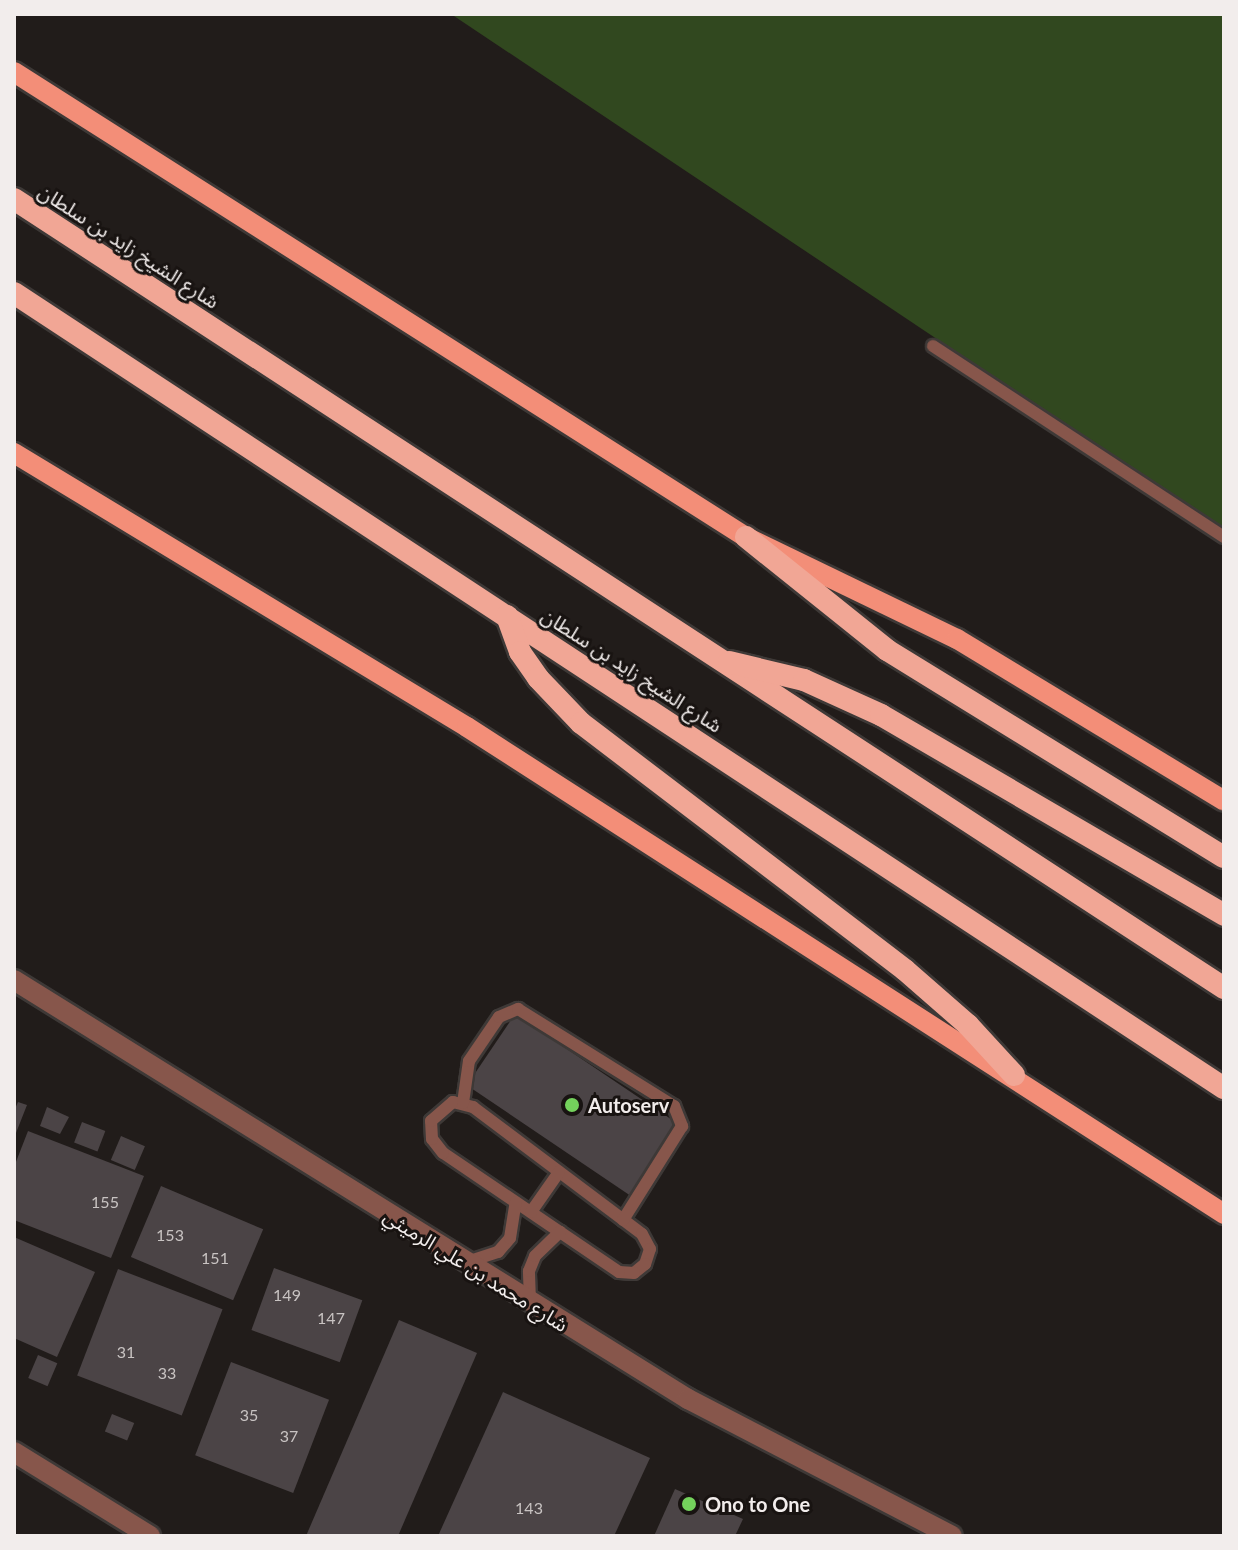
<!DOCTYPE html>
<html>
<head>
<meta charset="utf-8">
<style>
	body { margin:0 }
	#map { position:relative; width:1238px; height:1550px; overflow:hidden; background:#211c1a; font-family:Lato,"Noto Sans Arabic",sans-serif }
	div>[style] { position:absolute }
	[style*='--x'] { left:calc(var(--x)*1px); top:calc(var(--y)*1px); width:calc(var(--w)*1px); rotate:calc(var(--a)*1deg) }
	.green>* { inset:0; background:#31481f }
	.building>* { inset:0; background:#4b4446; transform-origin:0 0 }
	.roads { filter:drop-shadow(2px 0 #3e3937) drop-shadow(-2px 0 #3e3937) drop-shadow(0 2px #3e3937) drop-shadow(0 -2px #3e3937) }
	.service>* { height:12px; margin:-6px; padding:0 6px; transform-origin:6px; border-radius:6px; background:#87564b }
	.minor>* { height:20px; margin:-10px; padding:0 10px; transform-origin:10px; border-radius:10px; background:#87564b }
	.primary>* { height:20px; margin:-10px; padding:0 10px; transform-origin:10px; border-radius:10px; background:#f38e78 }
	.trunk>* { height:22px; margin:-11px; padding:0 11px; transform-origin:11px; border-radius:11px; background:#f1a695 }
	.dots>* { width:22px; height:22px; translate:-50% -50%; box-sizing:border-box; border:4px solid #181311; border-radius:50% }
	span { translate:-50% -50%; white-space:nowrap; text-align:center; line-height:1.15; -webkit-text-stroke:6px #181311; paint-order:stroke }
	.number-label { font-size:16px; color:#c8c3c2 }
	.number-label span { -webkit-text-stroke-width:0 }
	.street-label { font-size:20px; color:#f2edec }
	.poi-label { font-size:20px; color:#f2edec; font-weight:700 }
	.left { translate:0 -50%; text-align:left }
	.frame { position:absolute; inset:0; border:16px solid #f2edec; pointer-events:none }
</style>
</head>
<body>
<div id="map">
	<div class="green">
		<i style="clip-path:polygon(451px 14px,1224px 14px,1224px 531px)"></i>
	</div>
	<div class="building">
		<i style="left:515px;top:1014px;width:196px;height:86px;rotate:34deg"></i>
		<i style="clip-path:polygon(18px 1102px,27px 1105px,14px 1138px,14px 1111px)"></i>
		<i style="clip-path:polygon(47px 1107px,69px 1117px,60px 1134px,40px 1126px)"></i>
		<i style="left:82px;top:1122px;width:25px;height:22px;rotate:21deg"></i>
		<i style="clip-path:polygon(28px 1131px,144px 1176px,111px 1258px,14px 1220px,14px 1167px)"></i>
		<i style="left:121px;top:1136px;width:26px;height:26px;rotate:23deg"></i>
		<i style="left:161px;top:1186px;width:111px;height:77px;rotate:23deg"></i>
		<i style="clip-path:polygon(14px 1237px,95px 1272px,57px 1357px,14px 1338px)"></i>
		<i style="left:274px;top:1268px;width:94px;height:66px;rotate:20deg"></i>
		<i style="left:118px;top:1269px;width:112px;height:114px;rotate:21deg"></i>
		<i style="clip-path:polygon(399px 1320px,477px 1353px,398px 1536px,306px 1536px)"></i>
		<i style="left:38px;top:1355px;width:21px;height:25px;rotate:23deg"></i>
		<i style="left:231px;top:1362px;width:105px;height:100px;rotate:21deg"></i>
		<i style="clip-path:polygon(503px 1392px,650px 1458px,614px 1536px,438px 1536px)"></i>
		<i style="left:112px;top:1414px;width:24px;height:19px;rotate:22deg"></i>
		<i style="clip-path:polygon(675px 1489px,743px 1519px,735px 1536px,654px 1536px)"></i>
	</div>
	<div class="roads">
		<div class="service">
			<i style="--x:933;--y:346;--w:348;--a:33.3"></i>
			<i style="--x:453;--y:1102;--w:21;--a:14"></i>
			<i style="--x:473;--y:1107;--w:211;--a:36.9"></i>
			<i style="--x:642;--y:1234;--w:17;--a:62"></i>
			<i style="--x:650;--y:1249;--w:16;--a:108"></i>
			<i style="--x:645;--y:1264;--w:14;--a:141"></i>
			<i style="--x:634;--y:1273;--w:15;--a:-176"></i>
			<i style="--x:619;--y:1272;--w:212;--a:-145.9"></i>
			<i style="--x:443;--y:1153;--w:18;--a:-128"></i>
			<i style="--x:432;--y:1139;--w:18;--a:-93"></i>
			<i style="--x:431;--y:1121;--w:29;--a:-41"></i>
			<i style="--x:463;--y:1103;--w:42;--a:-81.9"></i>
			<i style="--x:469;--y:1061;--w:53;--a:-55.7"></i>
			<i style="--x:499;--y:1017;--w:21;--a:-23"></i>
			<i style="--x:518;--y:1009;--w:184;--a:31.9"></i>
			<i style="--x:674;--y:1106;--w:22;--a:68"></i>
			<i style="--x:682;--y:1126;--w:111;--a:122.1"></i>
			<i style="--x:531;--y:1212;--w:49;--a:-55"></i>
			<i style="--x:467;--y:1262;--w:33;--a:-18"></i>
			<i style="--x:498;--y:1252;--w:18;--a:-49"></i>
			<i style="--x:510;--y:1238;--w:36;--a:-81"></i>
			<i style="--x:530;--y:1302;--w:31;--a:-92"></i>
			<i style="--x:529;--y:1271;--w:16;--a:-68"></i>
			<i style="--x:535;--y:1256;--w:35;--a:-44"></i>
		</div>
		<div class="minor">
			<i style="--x:14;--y:980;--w:794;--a:31.87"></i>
			<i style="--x:688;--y:1399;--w:297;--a:27.4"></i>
			<i style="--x:14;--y:1452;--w:160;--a:31.7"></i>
		</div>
		<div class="primary">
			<i style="--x:14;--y:72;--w:867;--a:32.43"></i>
			<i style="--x:746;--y:537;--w:234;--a:25.8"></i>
			<i style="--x:957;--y:639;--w:312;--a:31.2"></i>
			<i style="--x:14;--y:453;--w:529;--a:31.17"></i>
			<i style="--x:467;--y:727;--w:900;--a:32.75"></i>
		</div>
		<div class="trunk">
			<i style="--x:14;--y:199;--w:1445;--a:33.11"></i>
			<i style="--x:14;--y:293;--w:1448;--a:33.31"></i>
			<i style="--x:746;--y:537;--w:181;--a:38.7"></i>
			<i style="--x:887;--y:650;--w:395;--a:31.6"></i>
			<i style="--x:507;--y:616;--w:38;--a:70"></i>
			<i style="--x:520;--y:652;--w:32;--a:55"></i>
			<i style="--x:538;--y:678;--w:62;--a:46.3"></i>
			<i style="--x:581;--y:723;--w:407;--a:37.3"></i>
			<i style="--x:905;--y:970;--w:84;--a:41.1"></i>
			<i style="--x:968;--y:1025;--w:68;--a:47.4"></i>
			<i style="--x:729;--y:662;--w:77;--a:13.5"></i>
			<i style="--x:804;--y:680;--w:85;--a:24.4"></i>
			<i style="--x:881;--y:715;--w:397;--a:30.2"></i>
		</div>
	</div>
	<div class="dots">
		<i style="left:572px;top:1105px;background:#74d25c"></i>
		<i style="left:689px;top:1504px;background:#74d25c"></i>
	</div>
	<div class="number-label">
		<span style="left:105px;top:1202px">155</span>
		<span style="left:170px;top:1235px">153</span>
		<span style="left:215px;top:1258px">151</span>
		<span style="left:287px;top:1295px">149</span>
		<span style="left:331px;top:1318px">147</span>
		<span style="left:126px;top:1352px">31</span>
		<span style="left:167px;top:1373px">33</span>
		<span style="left:249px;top:1415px">35</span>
		<span style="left:289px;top:1436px">37</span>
		<span style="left:529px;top:1508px">143</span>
	</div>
	<div class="street-label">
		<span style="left:129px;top:246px;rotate:33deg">شارع الشيخ زايد بن سلطان</span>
		<span style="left:632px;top:670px;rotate:33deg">شارع الشيخ زايد بن سلطان</span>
		<span style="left:476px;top:1270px;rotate:32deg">شارع محمد بن علي الرميثي</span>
	</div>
	<div class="poi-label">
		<span class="left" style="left:588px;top:1105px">Autoserv</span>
		<span class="left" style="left:705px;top:1504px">Ono to One</span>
	</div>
	<div class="frame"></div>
</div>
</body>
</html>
